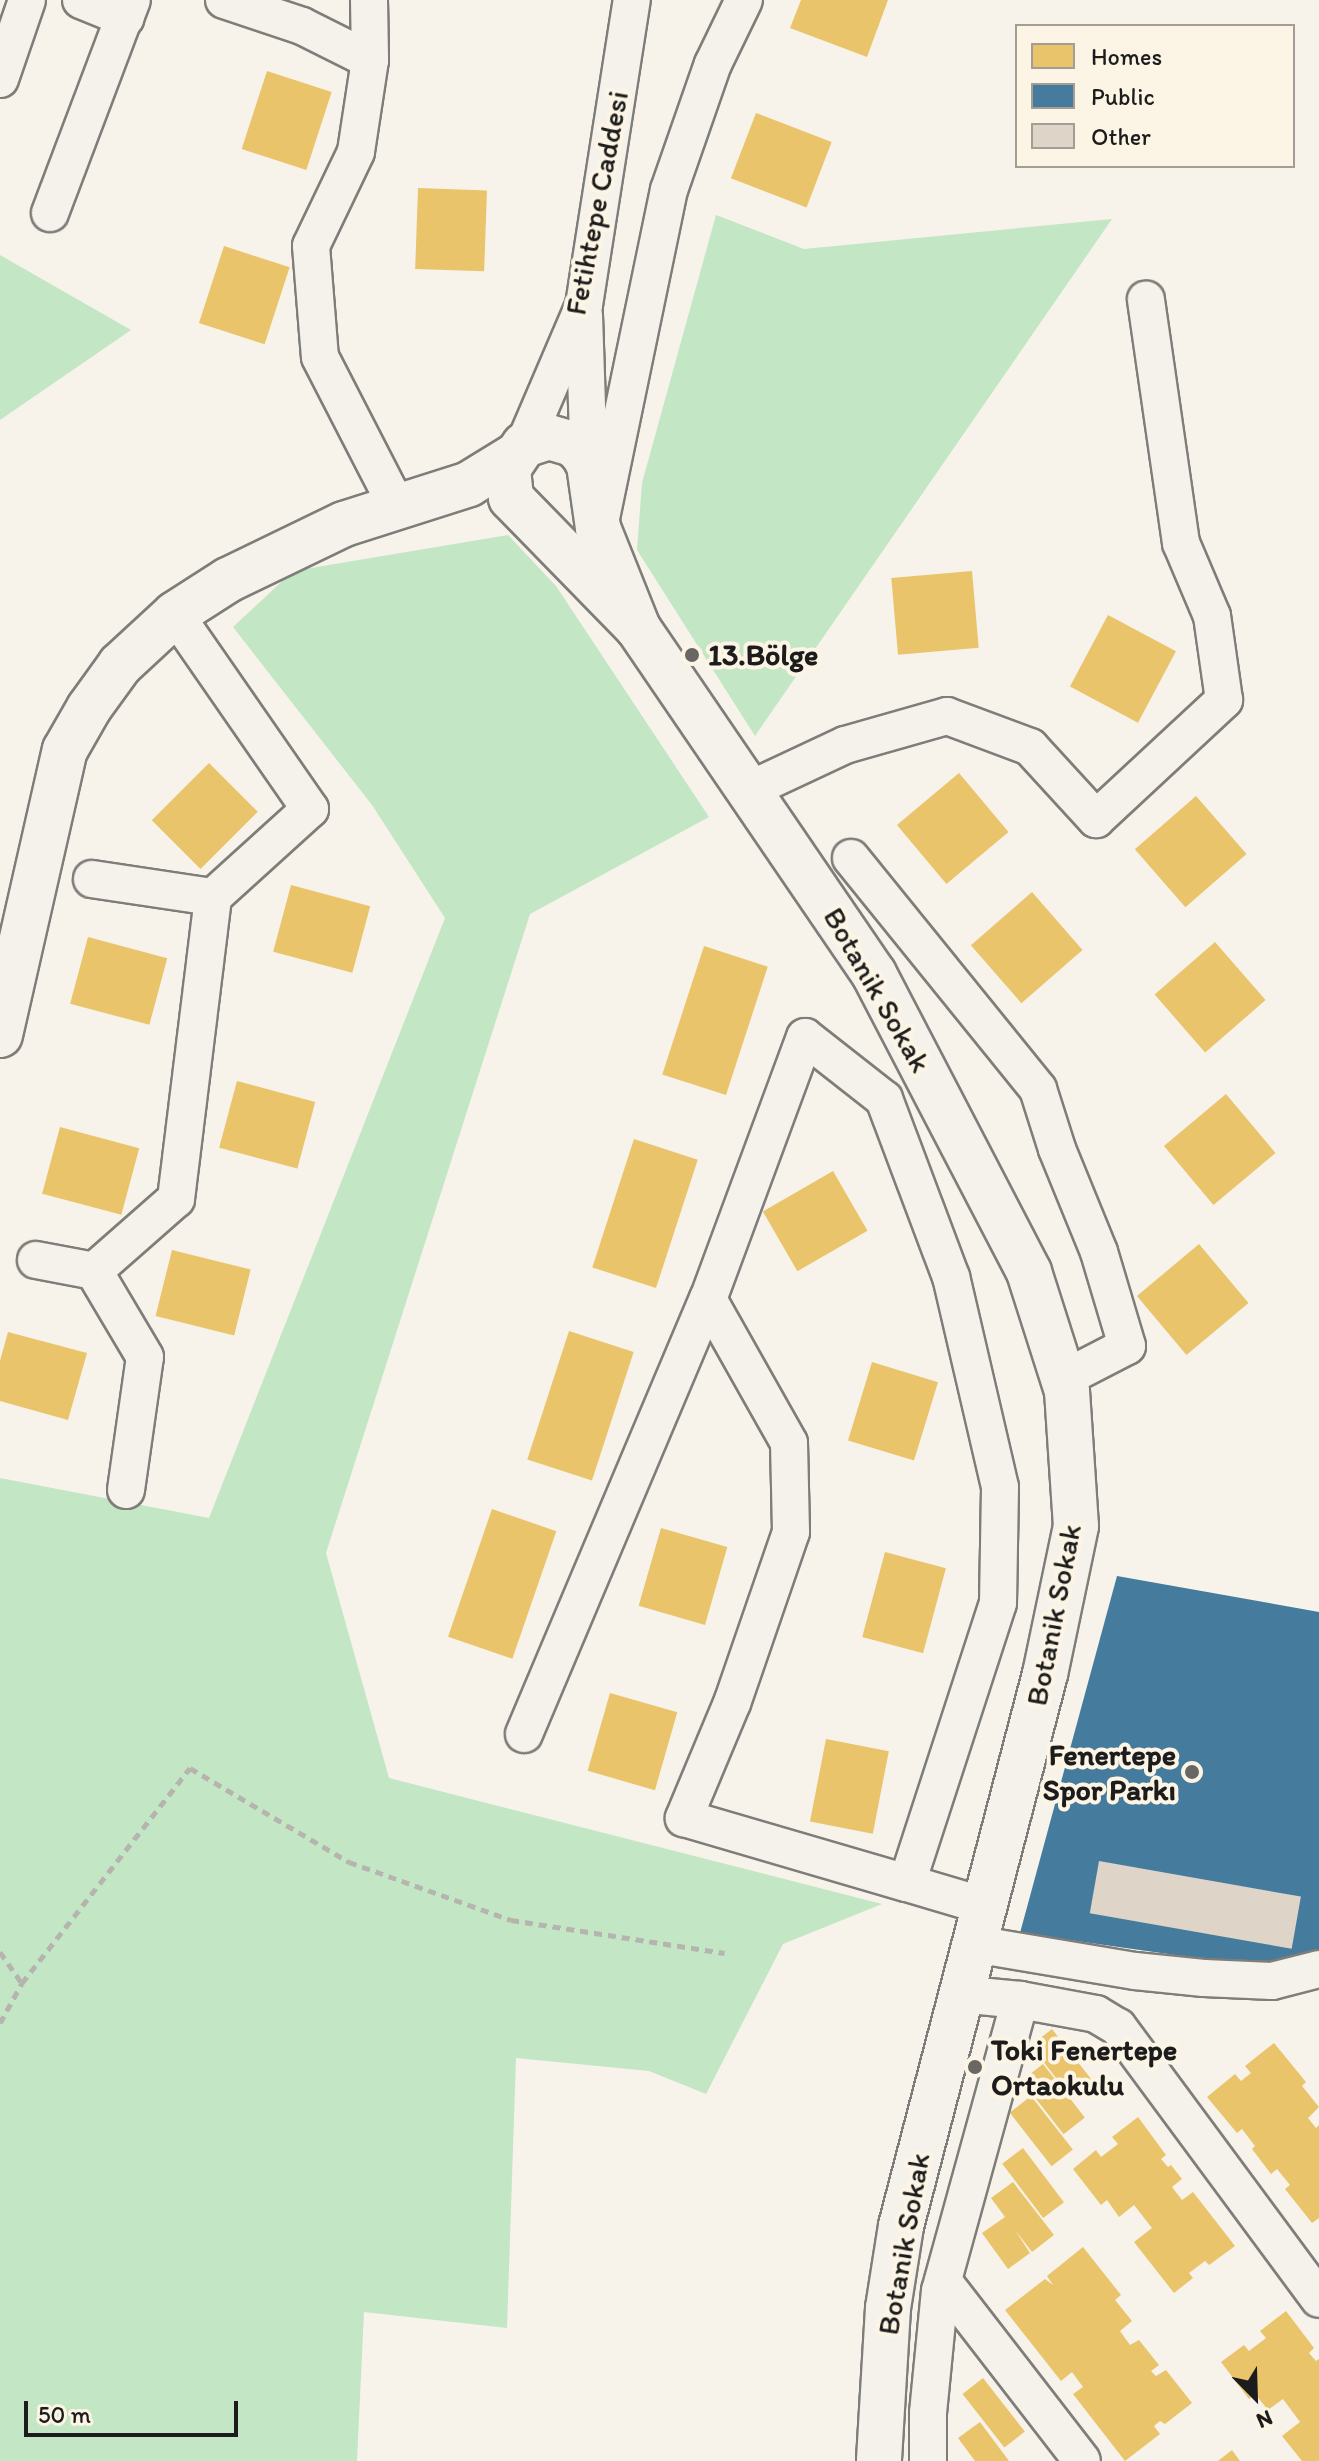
<!DOCTYPE html>
<html>
<head>
<meta charset="utf-8">
<style>
	body { margin:0 }
	#map { position:relative; width:1319px; height:2461px; overflow:hidden; background:#f7f3ea; font-family:Itim,sans-serif }
	div>[style] { position:absolute }
	[style*='--x'] { left:calc(var(--x)*1px); top:calc(var(--y)*1px); width:calc(var(--w)*1px); rotate:calc(var(--a)*1deg) }
	.green>* { inset:0; background:#c3e6c4 }
	.homes>* { inset:0; background:#e9c46a; transform-origin:0 0 }
	.public>* { inset:0; background:#457b9d }
	.building>* { inset:0; background:#ded4c8; transform-origin:0 0 }
	.path>* { height:5px; margin-top:-2.5px; transform-origin:0; background:repeating-linear-gradient(90deg,#b6b4af 0 8px,transparent 0 14px) }
	.roads { filter:drop-shadow(2px 0 #7f7d79) drop-shadow(-2px 0 #7f7d79) drop-shadow(0 2px #7f7d79) drop-shadow(0 -2px #7f7d79) }
	.minor>* { height:36px; margin:-18px; padding:0 18px; transform-origin:18px; border-radius:18px; background:#f5f2ec }
	.major>* { height:44px; margin:-22px; padding:0 22px; transform-origin:22px; border-radius:22px; background:#f5f2ec }
	.dots>* { width:22px; height:22px; translate:-50% -50%; box-sizing:border-box; border:4px solid #fcf5e5; border-radius:50% }
	span { translate:-50% -50%; white-space:nowrap; text-align:center; line-height:1.15; -webkit-text-stroke:8px #fcf5e5; paint-order:stroke }
	.street-label { font-size:30px; color:#1c1c1c }
	.poi-label { font-size:30px; color:#1c1c1c; font-weight:700 }
	.left { translate:0 -50%; text-align:left }
	.right { translate:-100% -50%; text-align:right }
	.legend { position:absolute; left:1015px; top:24px; width:280px; height:144px; box-sizing:border-box; background:#fcf5e5; border:2px solid #a29e95; margin:0; padding:10px 14px; list-style:none; font-size:24px; color:#1c1c1c }
	.legend li { display:flex; align-items:center; gap:16px; height:40px }
	.legend b { width:40px; border:2px solid #a29e95 }
	.north { position:absolute; left:1215px; top:2357px; width:80px; height:80px; -webkit-text-stroke:6px #fcf5e5; paint-order:stroke; rotate:157deg; font-size:22px; font-weight:700; line-height:32px; text-align:center; color:#1c1c1c }
	.north::after { content:''; display:block; margin:auto; width:28px; height:36px; background:#1c1c1c; clip-path:polygon(50% 0,100% 100%,50% 72%,0 100%) }
	.scale { position:absolute; left:24px; top:2401px; width:214px; height:36px; box-sizing:border-box; border:4px solid #1c1c1c; border-top:0; padding-left:10px; font-size:24px; line-height:28px; white-space:nowrap; color:#1c1c1c; -webkit-text-stroke:6px #fcf5e5; paint-order:stroke }
</style>
</head>
<body>
<div id="map">
	<div class="green">
		<i style="clip-path:polygon(716px 215px,804px 249px,1112px 219px,755px 736px,637px 550px,642px 483px)"></i>
		<i style="clip-path:polygon(0 255px,131px 330px,0 420px)"></i>
		<i style="clip-path:polygon(508px 535px,556px 586px,709px 817px,530px 914px,326px 1553px,389px 1778px,882px 1904px,783px 1944px,706px 2094px,649px 2071px,516px 2058px,507px 2328px,364px 2312px,357px 2461px,0 2461px,0 1478px,209px 1518px,445px 918px,372px 805px,233px 627px,293px 571px)"></i>
	</div>
	<div class="homes">
		<i style="clip-path:polygon(801px 0,888px 0,867px 57px,790px 28px)"></i>
		<i style="left:267px;top:71px;width:68px;height:82px;rotate:18deg"></i>
		<i style="left:756px;top:113px;width:81px;height:70px;rotate:21deg"></i>
		<i style="left:418px;top:188px;width:69px;height:81px;rotate:2deg"></i>
		<i style="left:224px;top:246px;width:69px;height:81px;rotate:18deg"></i>
		<i style="left:972px;top:571px;width:77px;height:81px;rotate:85deg"></i>
		<i style="left:1108px;top:615px;width:77px;height:81px;rotate:28deg"></i>
		<i style="left:209px;top:763px;width:69px;height:81px;rotate:45deg"></i>
		<i style="left:959px;top:773px;width:77px;height:81px;rotate:50deg"></i>
		<i style="left:1196px;top:796px;width:77px;height:81px;rotate:49deg"></i>
		<i style="left:291px;top:885px;width:82px;height:69px;rotate:15deg"></i>
		<i style="left:1032px;top:892px;width:77px;height:81px;rotate:49deg"></i>
		<i style="left:88px;top:937px;width:82px;height:69px;rotate:15deg"></i>
		<i style="left:1215px;top:942px;width:77px;height:80px;rotate:49deg"></i>
		<i style="left:704px;top:946px;width:67px;height:135px;rotate:18deg"></i>
		<i style="left:237px;top:1081px;width:81px;height:69px;rotate:15deg"></i>
		<i style="left:1226px;top:1094px;width:77px;height:81px;rotate:50deg"></i>
		<i style="left:60px;top:1127px;width:82px;height:69px;rotate:15deg"></i>
		<i style="left:634px;top:1139px;width:67px;height:135px;rotate:18deg"></i>
		<i style="left:833px;top:1171px;width:69px;height:81px;rotate:60deg"></i>
		<i style="left:1199px;top:1244px;width:77px;height:81px;rotate:50deg"></i>
		<i style="left:172px;top:1250px;width:81px;height:68px;rotate:14deg"></i>
		<i style="left:569px;top:1331px;width:68px;height:135px;rotate:18deg"></i>
		<i style="clip-path:polygon(8px 1332px,87px 1353px,68px 1420px,0 1401px,0 1361px)"></i>
		<i style="left:872px;top:1362px;width:69px;height:82px;rotate:17deg"></i>
		<i style="left:492px;top:1509px;width:68px;height:135px;rotate:19deg"></i>
		<i style="left:661px;top:1528px;width:69px;height:81px;rotate:16deg"></i>
		<i style="left:885px;top:1552px;width:63px;height:88px;rotate:15deg"></i>
		<i style="left:610px;top:1693px;width:70px;height:81px;rotate:16deg"></i>
		<i style="left:826px;top:1739px;width:64px;height:84px;rotate:11deg"></i>
		<i style="left:1052px;top:2029px;width:68px;height:27px;rotate:52deg"></i>
		<i style="clip-path:polygon(1274px 2043px,1306px 2082px,1302px 2086px,1319px 2107px,1308px 2118px,1316px 2128px,1319px 2125px,1319px 2218px,1312px 2223px,1285px 2189px,1290px 2185px,1277px 2169px,1271px 2174px,1252px 2149px,1255px 2146px,1242px 2129px,1237px 2133px,1207px 2097px,1235px 2074px,1241px 2081px,1251px 2073px,1245px 2066px)"></i>
		<i style="left:1043px;top:2064px;width:68px;height:27px;rotate:52deg"></i>
		<i style="left:1031px;top:2096px;width:68px;height:27px;rotate:52deg"></i>
		<i style="clip-path:polygon(1138px 2117px,1166px 2155px,1161px 2159px,1168px 2167px,1171px 2165px,1182px 2179px,1172px 2187px,1182px 2200px,1193px 2192px,1235px 2246px,1209px 2265px,1205px 2261px,1189px 2273px,1193px 2278px,1174px 2293px,1134px 2242px,1152px 2228px,1134px 2205px,1119px 2217px,1107px 2200px,1101px 2205px,1073px 2169px,1096px 2150px,1101px 2157px,1118px 2144px,1112px 2137px)"></i>
		<i style="left:1023px;top:2148px;width:68px;height:26px;rotate:53deg"></i>
		<i style="clip-path:polygon(1013px 2182px,1054px 2235px,1032px 2252px,1015px 2230px,1030px 2253px,1008px 2269px,982px 2233px,1005px 2217px,991px 2198px)"></i>
		<i style="clip-path:polygon(1083px 2247px,1121px 2295px,1115px 2300px,1132px 2321px,1120px 2331px,1130px 2345px,1139px 2340px,1159px 2365px,1151px 2371px,1156px 2376px,1166px 2370px,1192px 2403px,1165px 2424px,1160px 2421px,1154px 2426px,1160px 2434px,1125px 2461px,1073px 2394px,1083px 2387px,1072px 2372px,1061px 2381px,1005px 2310px,1045px 2279px,1053px 2285px,1047px 2276px)"></i>
		<i style="clip-path:polygon(1286px 2311px,1314px 2348px,1309px 2353px,1316px 2361px,1319px 2359px,1319px 2461px,1302px 2461px,1282px 2436px,1300px 2422px,1283px 2399px,1268px 2410px,1255px 2394px,1249px 2399px,1221px 2362px,1244px 2345px,1249px 2351px,1266px 2338px,1260px 2331px)"></i>
		<i style="left:983px;top:2378px;width:68px;height:26px;rotate:52deg"></i>
		<i style="clip-path:polygon(980px 2422px,1009px 2461px,975px 2461px,958px 2438px)"></i>
		<i style="clip-path:polygon(1232px 2450px,1240px 2461px,1218px 2461px)"></i>
	</div>
	<div class="public">
		<i style="clip-path:polygon(1117px 1576px,1319px 1612px,1319px 1949px,1274px 1969px,1020px 1933px)"></i>
	</div>
	<div class="building">
		<i style="left:1099px;top:1861px;width:205px;height:53px;rotate:10deg"></i>
	</div>
	<div class="path">
		<i style="--x:0;--y:1952;--w:38;--a:55"></i>
		<i style="--x:0;--y:2023;--w:46;--a:-61.2"></i>
		<i style="--x:22;--y:1983;--w:273;--a:-52"></i>
		<i style="--x:190;--y:1768;--w:185;--a:30.6"></i>
		<i style="--x:349;--y:1862;--w:172;--a:19.7"></i>
		<i style="--x:511;--y:1920;--w:216;--a:8.8"></i>
	</div>
	<div class="roads">
		<div class="minor">
			<i style="--x:81;--y:0;--w:48;--a:22.2"></i>
			<i style="--x:125;--y:18;--w:19;--a:-69"></i>
			<i style="--x:224;--y:0;--w:82;--a:18.4"></i>
			<i style="--x:302;--y:26;--w:76;--a:26.6"></i>
			<i style="--x:369;--y:0;--w:60;--a:89"></i>
			<i style="--x:370;--y:60;--w:93;--a:98.7"></i>
			<i style="--x:356;--y:152;--w:104;--a:115.6"></i>
			<i style="--x:311;--y:246;--w:111;--a:85.4"></i>
			<i style="--x:320;--y:357;--w:169;--a:62.8"></i>
			<i style="--x:0;--y:79;--w:83;--a:-71.1"></i>
			<i style="--x:50;--y:213;--w:210;--a:-69.3"></i>
			<i style="--x:584;--y:315;--w:150;--a:88.1"></i>
			<i style="--x:524;--y:445;--w:152;--a:-66.8"></i>
			<i style="--x:584;--y:305;--w:309;--a:-81.1"></i>
			<i style="--x:601;--y:518;--w:335;--a:-78.3"></i>
			<i style="--x:669;--y:190;--w:133;--a:-70.8"></i>
			<i style="--x:713;--y:64;--w:71;--a:-64.2"></i>
			<i style="--x:749;--y:790;--w:106;--a:-25.1"></i>
			<i style="--x:845;--y:745;--w:106;--a:-15.9"></i>
			<i style="--x:947;--y:716;--w:89;--a:20.5"></i>
			<i style="--x:1030;--y:747;--w:98;--a:47.5"></i>
			<i style="--x:1096;--y:819;--w:175;--a:-42.9"></i>
			<i style="--x:1224;--y:700;--w:85;--a:-98.1"></i>
			<i style="--x:1212;--y:616;--w:79;--a:-113"></i>
			<i style="--x:1181;--y:543;--w:246;--a:-98.2"></i>
			<i style="--x:851;--y:858;--w:297;--a:51"></i>
			<i style="--x:1038;--y:1089;--w:63;--a:72.4"></i>
			<i style="--x:1057;--y:1149;--w:111;--a:67.8"></i>
			<i style="--x:1099;--y:1252;--w:98;--a:73.4"></i>
			<i style="--x:1127;--y:1346;--w:72;--a:152.7"></i>
			<i style="--x:92;--y:879;--w:122;--a:8.5"></i>
			<i style="--x:36;--y:1260;--w:59;--a:10.7"></i>
			<i style="--x:126;--y:1490;--w:134;--a:-81.9"></i>
			<i style="--x:145;--y:1357;--w:100;--a:-120.7"></i>
			<i style="--x:94;--y:1271;--w:109;--a:-41.3"></i>
			<i style="--x:176;--y:1199;--w:304;--a:-83"></i>
			<i style="--x:213;--y:897;--w:131;--a:-42.2"></i>
			<i style="--x:310;--y:809;--w:237;--a:-124.7"></i>
			<i style="--x:524;--y:1734;--w:472;--a:-67.1"></i>
			<i style="--x:907;--y:1883;--w:294;--a:-72"></i>
			<i style="--x:998;--y:1603;--w:116;--a:-89"></i>
			<i style="--x:1000;--y:1487;--w:216;--a:-103.1"></i>
			<i style="--x:951;--y:1277;--w:190;--a:-110.6"></i>
			<i style="--x:884;--y:1099;--w:100;--a:-141.9"></i>
			<i style="--x:805;--y:1037;--w:279;--a:110.3"></i>
			<i style="--x:708;--y:1299;--w:165;--a:60.6"></i>
			<i style="--x:789;--y:1443;--w:89;--a:88.7"></i>
			<i style="--x:791;--y:1532;--w:181;--a:109"></i>
			<i style="--x:732;--y:1703;--w:125;--a:112.7"></i>
			<i style="--x:684;--y:1818;--w:232;--a:16.3"></i>
			<i style="--x:907;--y:1883;--w:80;--a:16.6"></i>
			<i style="--x:974;--y:1944;--w:163;--a:9.5"></i>
			<i style="--x:1135;--y:1971;--w:69;--a:5.8"></i>
			<i style="--x:1204;--y:1978;--w:68;--a:2.5"></i>
			<i style="--x:1272;--y:1981;--w:49;--a:-14.3"></i>
			<i style="--x:1020;--y:2000;--w:77;--a:10.4"></i>
			<i style="--x:1096;--y:2014;--w:26;--a:31"></i>
			<i style="--x:1118;--y:2027;--w:338;--a:53.5"></i>
			<i style="--x:943;--y:2281;--w:227;--a:52.3"></i>
			<i style="--x:928;--y:2461;--w:48;--a:-90"></i>
			<i style="--x:928;--y:2413;--w:123;--a:-84.4"></i>
			<i style="--x:940;--y:2291;--w:302;--a:-74.6"></i>
			<i style="--x:1020;--y:2000;--w:60;--a:-174.3"></i>
		</div>
		<div class="major">
			<i style="--x:638;--y:628;--w:108;--a:-111.8"></i>
			<i style="--x:598;--y:528;--w:64;--a:-98.1"></i>
			<i style="--x:589;--y:465;--w:13;--a:-119"></i>
			<i style="--x:583;--y:454;--w:14;--a:-135"></i>
			<i style="--x:573;--y:444;--w:25;--a:-164"></i>
			<i style="--x:549;--y:437;--w:26;--a:162"></i>
			<i style="--x:524;--y:445;--w:29;--a:124"></i>
			<i style="--x:508;--y:469;--w:29;--a:84"></i>
			<i style="--x:511;--y:498;--w:182;--a:45.7"></i>
			<i style="--x:638;--y:628;--w:419;--a:55.7"></i>
			<i style="--x:874;--y:974;--w:336;--a:62.5"></i>
			<i style="--x:1029;--y:1272;--w:125;--a:72.3"></i>
			<i style="--x:1067;--y:1391;--w:135;--a:86.2"></i>
			<i style="--x:1076;--y:1526;--w:151;--a:101.8"></i>
			<i style="--x:1045;--y:1674;--w:570;--a:104.62"></i>
			<i style="--x:901;--y:2226;--w:83;--a:99"></i>
			<i style="--x:888;--y:2308;--w:153;--a:93.4"></i>
			<i style="--x:0;--y:1035;--w:292;--a:-77.2"></i>
			<i style="--x:65;--y:750;--w:48;--a:-60.3"></i>
			<i style="--x:89;--y:708;--w:53;--a:-54.2"></i>
			<i style="--x:120;--y:665;--w:75;--a:-42.8"></i>
			<i style="--x:175;--y:614;--w:63;--a:-32.7"></i>
			<i style="--x:228;--y:580;--w:129;--a:-25.8"></i>
			<i style="--x:344;--y:524;--w:131;--a:-17.7"></i>
			<i style="--x:469;--y:484;--w:52;--a:-31.5"></i>
		</div>
	</div>
	<div class="dots">
		<i style="left:692px;top:655px;background:#696764"></i>
		<i style="left:1192px;top:1772px;background:#696764"></i>
		<i style="left:975px;top:2067px;background:#696764"></i>
	</div>
	<div class="street-label">
		<span style="left:597px;top:203px;rotate:-79deg">Fetihtepe Caddesi</span>
		<span style="left:877px;top:990px;rotate:60deg">Botanik Sokak</span>
		<span style="left:1054px;top:1615px;rotate:-79deg">Botanik Sokak</span>
		<span style="left:904px;top:2244px;rotate:-80deg">Botanik Sokak</span>
	</div>
	<div class="poi-label">
		<span class="left" style="left:708px;top:655px">13.Bölge</span>
		<span class="right" style="left:1176px;top:1772px">Fenertepe<br>Spor Parkı</span>
		<span class="left" style="left:991px;top:2067px">Toki Fenertepe<br>Ortaokulu</span>
	</div>
	<ul class="legend">
	<li><b style="height:22px;background:#e9c46a"></b>Homes</li>
	<li><b style="height:22px;background:#457b9d"></b>Public</li>
	<li><b style="height:22px;background:#ded4c8"></b>Other</li>
	</ul>
	<div class="north">N</div>
	<div class="scale">50 m</div>
</div>
</body>
</html>
